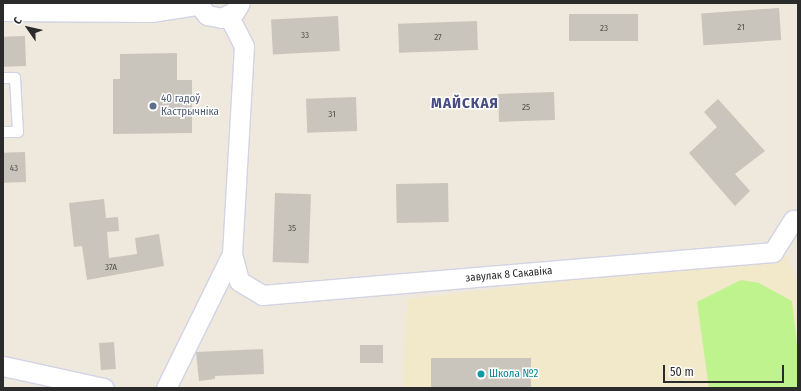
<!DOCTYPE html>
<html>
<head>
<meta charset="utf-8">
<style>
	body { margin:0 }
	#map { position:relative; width:801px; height:391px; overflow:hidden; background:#efe8dc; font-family:"Fira Sans Condensed",sans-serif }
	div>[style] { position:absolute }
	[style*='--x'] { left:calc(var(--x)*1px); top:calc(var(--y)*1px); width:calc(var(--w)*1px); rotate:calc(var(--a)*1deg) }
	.education>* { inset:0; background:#f2e9ca }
	.pitch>* { inset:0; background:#bff38e }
	.building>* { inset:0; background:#cac5bc; transform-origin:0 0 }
	.roads { filter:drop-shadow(1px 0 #d1d3e6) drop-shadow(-1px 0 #d1d3e6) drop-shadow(0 1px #d1d3e6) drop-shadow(0 -1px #d1d3e6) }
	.lane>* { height:10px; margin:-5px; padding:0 5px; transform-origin:5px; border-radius:5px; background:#fff }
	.street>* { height:19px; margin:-9.5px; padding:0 9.5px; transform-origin:9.5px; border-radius:9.5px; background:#fff }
	.dots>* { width:11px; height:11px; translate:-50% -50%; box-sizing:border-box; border:2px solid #fff; border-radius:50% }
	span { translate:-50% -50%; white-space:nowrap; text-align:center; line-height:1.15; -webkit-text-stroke:3px #fff; paint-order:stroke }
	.number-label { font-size:9px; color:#53524f }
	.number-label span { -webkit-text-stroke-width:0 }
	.service-label { font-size:11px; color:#4e5e75 }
	.left { translate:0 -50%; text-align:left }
	.street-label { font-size:11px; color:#2b2b2b }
	.culture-label { font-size:11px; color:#0d838f }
	.district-label { font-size:15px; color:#474c81; font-weight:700; letter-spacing:1px }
	.frame { position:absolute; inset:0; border:4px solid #2b2b2b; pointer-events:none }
	.north { position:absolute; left:8px; top:8px; width:40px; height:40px; -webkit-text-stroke:3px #fff; paint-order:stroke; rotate:304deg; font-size:11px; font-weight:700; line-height:16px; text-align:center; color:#2b2b2b }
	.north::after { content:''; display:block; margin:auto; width:14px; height:18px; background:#2b2b2b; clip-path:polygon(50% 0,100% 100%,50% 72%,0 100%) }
	.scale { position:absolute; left:663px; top:365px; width:121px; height:18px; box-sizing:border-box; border:2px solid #2b2b2b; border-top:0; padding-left:5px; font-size:12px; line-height:14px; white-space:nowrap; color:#2b2b2b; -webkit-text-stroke:3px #fff; paint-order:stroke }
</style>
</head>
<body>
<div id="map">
	<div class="education">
		<i style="clip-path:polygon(788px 256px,798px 287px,798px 388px,403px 388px,407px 299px)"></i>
	</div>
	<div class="pitch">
		<i style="clip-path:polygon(741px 280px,759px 283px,792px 301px,798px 353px,798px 388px,709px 388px,697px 302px)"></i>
	</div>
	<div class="building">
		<i style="left:779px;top:8px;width:32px;height:78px;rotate:86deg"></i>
		<i style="left:638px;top:14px;width:27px;height:69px;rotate:90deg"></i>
		<i style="left:338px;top:16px;width:35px;height:67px;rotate:87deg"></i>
		<i style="left:477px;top:21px;width:29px;height:79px;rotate:88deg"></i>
		<i style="left:25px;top:36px;width:30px;height:22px;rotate:88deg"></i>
		<i style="clip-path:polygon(177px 53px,177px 80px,192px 80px,192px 133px,113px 134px,113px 79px,120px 79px,120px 54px)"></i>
		<i style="left:554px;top:92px;width:28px;height:56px;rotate:88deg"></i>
		<i style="left:356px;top:97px;width:34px;height:50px;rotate:88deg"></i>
		<i style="clip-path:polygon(718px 99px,765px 151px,735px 174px,750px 191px,735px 206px,689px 153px,717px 127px,704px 112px)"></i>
		<i style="left:25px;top:152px;width:30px;height:22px;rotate:88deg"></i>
		<i style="left:448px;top:183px;width:39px;height:52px;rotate:89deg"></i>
		<i style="left:275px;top:193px;width:36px;height:69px;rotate:2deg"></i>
		<i style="clip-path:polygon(104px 199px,106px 218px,118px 217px,119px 231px,107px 232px,109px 258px,137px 254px,135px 238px,159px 234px,164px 266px,87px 280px,82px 246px,74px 247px,69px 203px)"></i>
		<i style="left:114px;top:342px;width:27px;height:15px;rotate:86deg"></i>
		<i style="left:360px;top:345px;width:23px;height:18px"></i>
		<i style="clip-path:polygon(263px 349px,264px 374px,215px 376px,215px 379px,199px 381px,196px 352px)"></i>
		<i style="left:531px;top:358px;width:30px;height:100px;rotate:90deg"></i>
	</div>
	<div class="roads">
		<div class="lane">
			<i style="--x:3;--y:78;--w:12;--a:0"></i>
			<i style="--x:15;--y:78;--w:54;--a:86.8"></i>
			<i style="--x:18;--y:132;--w:15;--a:180"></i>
		</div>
		<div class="street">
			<i style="--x:197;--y:3;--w:16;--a:50"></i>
			<i style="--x:207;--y:15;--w:15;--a:11"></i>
			<i style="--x:222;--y:18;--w:15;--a:-28"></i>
			<i style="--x:235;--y:11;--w:9;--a:-58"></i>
			<i style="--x:3;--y:11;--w:148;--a:0.4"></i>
			<i style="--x:151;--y:12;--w:47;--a:-8.7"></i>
			<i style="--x:232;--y:254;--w:28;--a:75"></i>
			<i style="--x:239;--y:281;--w:27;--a:31"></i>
			<i style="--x:262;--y:295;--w:513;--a:-4.81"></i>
			<i style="--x:773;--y:252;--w:38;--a:-58"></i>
			<i style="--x:3;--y:366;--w:103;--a:12.3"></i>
			<i style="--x:166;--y:388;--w:149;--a:-63.8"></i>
			<i style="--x:232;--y:254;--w:208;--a:-86.7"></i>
			<i style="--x:244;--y:46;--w:34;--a:-117"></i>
		</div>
	</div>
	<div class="dots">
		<i style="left:153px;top:106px;background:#5c6f8a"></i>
		<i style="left:481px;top:374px;background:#0f9aa8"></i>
	</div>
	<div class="number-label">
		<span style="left:741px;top:27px">21</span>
		<span style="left:604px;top:28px">23</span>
		<span style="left:305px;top:35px">33</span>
		<span style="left:438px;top:37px">27</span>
		<span style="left:526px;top:107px">25</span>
		<span style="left:332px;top:114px">31</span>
		<span style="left:14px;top:168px">43</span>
		<span style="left:292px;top:228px">35</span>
		<span style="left:111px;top:267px">37А</span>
	</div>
	<div class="service-label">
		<span class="left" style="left:161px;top:106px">40 гадоў<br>Кастрычніка</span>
	</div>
	<div class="street-label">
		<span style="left:509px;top:275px;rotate:-5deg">завулак 8 Сакавіка</span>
	</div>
	<div class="culture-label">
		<span class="left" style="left:489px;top:374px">Школа №2</span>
	</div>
	<div class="district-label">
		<span style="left:465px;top:104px">МАЙСКАЯ</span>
	</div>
	<div class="frame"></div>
	<div class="north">С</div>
	<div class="scale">50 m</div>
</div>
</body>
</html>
